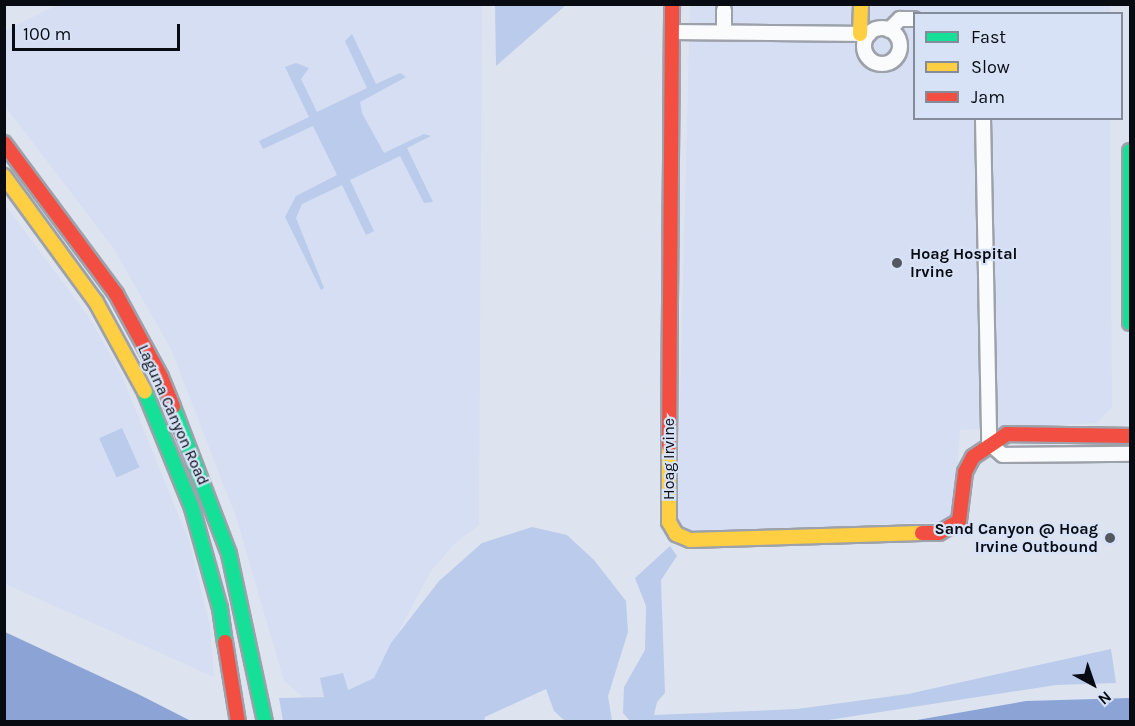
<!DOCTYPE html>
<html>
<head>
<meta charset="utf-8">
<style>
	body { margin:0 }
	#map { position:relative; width:1135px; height:726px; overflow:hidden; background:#dee4ef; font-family:Karla,sans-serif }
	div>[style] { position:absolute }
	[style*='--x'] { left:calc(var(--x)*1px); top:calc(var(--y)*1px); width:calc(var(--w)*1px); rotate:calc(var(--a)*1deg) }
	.built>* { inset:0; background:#d5def2 }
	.green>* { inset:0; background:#bbcbeb; transform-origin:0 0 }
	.water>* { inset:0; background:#8ba4d5 }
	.roads { filter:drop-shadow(2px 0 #9da1aa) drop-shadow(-2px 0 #9da1aa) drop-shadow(0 2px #9da1aa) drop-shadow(0 -2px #9da1aa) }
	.street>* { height:14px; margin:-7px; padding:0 7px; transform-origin:7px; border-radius:7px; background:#fafbfd }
	.street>.ring { margin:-7px; padding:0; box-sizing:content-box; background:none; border:14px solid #fafbfd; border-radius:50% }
	.fast>* { height:14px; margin:-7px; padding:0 7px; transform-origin:7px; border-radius:7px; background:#16e098 }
	.slow>* { height:14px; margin:-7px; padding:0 7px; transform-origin:7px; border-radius:7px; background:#ffcf43 }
	.jam>* { height:14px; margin:-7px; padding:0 7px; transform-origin:7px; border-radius:7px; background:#f24e42 }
	.dots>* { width:16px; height:16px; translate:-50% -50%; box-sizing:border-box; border:3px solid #d7e2f6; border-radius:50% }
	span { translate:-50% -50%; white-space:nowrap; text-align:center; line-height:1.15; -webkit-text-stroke:4.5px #d7e2f6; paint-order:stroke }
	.poi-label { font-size:16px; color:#080b12; font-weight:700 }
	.left { translate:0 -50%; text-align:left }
	.right { translate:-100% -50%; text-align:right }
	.street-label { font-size:16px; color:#080b12 }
	.frame { position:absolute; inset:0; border:6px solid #080b12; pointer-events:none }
	.legend { position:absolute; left:913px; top:12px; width:210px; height:108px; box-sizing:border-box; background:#d7e2f6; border:2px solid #848c9b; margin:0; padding:8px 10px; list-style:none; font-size:18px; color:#080b12 }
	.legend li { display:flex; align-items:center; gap:12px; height:30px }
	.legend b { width:30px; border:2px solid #848c9b }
	.north { position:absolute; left:1063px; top:654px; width:60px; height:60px; -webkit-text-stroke:4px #d7e2f6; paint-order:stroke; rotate:140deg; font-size:16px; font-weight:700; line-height:24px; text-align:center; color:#080b12 }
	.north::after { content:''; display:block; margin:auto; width:21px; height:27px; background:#080b12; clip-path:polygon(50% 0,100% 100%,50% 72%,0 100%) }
	.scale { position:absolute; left:12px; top:24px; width:168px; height:27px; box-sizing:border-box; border:3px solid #080b12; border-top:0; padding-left:8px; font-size:18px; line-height:21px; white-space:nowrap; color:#080b12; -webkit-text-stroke:4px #d7e2f6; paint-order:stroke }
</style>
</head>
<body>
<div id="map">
	<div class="built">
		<i style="clip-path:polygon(57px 5px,482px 5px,479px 525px,455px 543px,431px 571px,374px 678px,334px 696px,303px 697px,284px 681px,236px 517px,171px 349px,114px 249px,5px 106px,5px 31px)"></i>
		<i style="clip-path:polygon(690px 5px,1110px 5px,1110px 14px,914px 14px,914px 118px,1110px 119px,1112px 407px,1097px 423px,960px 430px,955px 507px,950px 519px,942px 522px,690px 532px,681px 528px,677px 520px)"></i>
		<i style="clip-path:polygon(4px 203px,90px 319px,121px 374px,189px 541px,210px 626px,214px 677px,5px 584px)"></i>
	</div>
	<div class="green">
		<i style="clip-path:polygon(495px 5px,495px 4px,566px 5px,496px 66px)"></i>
		<i style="clip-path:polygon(352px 34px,376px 84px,400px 73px,406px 77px,360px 102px,362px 113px,384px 153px,424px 134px,431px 136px,407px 148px,433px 202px,424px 203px,400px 156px,350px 180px,374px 231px,366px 235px,342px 185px,302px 204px,296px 218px,324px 288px,321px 290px,285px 217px,296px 196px,337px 175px,313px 126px,263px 149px,259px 141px,309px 117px,285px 67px,296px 63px,309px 68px,301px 79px,317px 112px,367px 88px,345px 41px)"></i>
		<i style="left:122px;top:428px;width:43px;height:25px;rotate:66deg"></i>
		<i style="clip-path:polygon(532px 527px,567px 535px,594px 560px,626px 601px,628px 632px,608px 696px,612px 721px,565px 721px,554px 711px,546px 689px,485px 717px,484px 721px,283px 721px,279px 698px,324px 697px,320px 678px,343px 673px,348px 690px,374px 678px,391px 643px,439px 581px,482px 543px)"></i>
		<i style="clip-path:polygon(670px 546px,677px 556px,661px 580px,665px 693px,657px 702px,654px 715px,797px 709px,908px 694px,1111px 649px,1116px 683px,1056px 685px,822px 721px,630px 721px,623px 713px,624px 687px,645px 650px,646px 606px,635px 578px)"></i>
	</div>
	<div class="water">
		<i style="clip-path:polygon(5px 632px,138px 694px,191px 721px,5px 721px)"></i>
		<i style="clip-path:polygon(1130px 698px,1130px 721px,911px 721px,1026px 701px)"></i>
	</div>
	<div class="roads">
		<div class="street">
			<i class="ring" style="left:864px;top:28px;width:22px;height:22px"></i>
			<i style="--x:889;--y:30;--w:16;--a:-45"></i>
			<i style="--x:900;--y:19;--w:14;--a:0"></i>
			<i style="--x:673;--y:32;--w:196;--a:0.6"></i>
			<i style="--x:724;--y:32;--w:22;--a:-90"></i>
			<i style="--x:983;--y:118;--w:325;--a:88.9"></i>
			<i style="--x:989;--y:443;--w:18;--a:41"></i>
			<i style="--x:1003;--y:455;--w:127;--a:-0.5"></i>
		</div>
		<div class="fast">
			<i style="--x:1130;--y:151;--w:172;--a:90"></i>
			<i style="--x:145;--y:392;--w:125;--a:67.9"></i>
			<i style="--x:192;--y:508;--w:104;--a:74.4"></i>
			<i style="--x:220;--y:608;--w:34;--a:82"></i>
			<i style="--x:173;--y:407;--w:157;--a:69.1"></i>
			<i style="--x:229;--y:554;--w:172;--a:77.9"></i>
		</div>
		<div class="slow">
			<i style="--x:860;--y:34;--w:30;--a:-88"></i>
			<i style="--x:4;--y:176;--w:156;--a:53.9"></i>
			<i style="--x:96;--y:302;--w:102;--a:61.4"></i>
			<i style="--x:669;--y:446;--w:76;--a:90"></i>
			<i style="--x:669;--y:522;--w:14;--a:60"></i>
			<i style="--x:676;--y:534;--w:15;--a:23"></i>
			<i style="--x:690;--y:540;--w:232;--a:-1.7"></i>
		</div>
		<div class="jam">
			<i style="--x:4;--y:143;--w:188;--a:53.4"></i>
			<i style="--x:116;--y:294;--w:94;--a:61.5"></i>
			<i style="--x:161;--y:377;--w:32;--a:68"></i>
			<i style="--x:669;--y:446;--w:442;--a:-89.6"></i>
			<i style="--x:922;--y:533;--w:17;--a:0"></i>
			<i style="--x:939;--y:533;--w:23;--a:-31"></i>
			<i style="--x:959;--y:521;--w:49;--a:-83"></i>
			<i style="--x:965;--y:472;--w:17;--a:-62"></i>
			<i style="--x:973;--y:457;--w:41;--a:-34.1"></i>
			<i style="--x:1007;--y:434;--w:123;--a:0.9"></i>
			<i style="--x:225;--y:642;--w:81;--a:80.8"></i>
		</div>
	</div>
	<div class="dots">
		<i style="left:897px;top:263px;background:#53575f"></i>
		<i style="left:1110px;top:538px;background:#53575f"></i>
	</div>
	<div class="poi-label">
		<span class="left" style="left:910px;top:263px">Hoag Hospital<br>Irvine</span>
		<span class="right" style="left:1098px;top:538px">Sand Canyon @ Hoag<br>Irvine Outbound</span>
	</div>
	<div class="street-label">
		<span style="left:173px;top:415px;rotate:66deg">Laguna Canyon Road</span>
		<span style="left:669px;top:459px;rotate:-90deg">Hoag Irvine</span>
	</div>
	<div class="frame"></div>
	<ul class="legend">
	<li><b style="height:8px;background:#16e098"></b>Fast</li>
	<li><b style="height:8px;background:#ffcf43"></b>Slow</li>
	<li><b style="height:8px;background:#f24e42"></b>Jam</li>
	</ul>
	<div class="north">N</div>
	<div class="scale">100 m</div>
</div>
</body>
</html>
